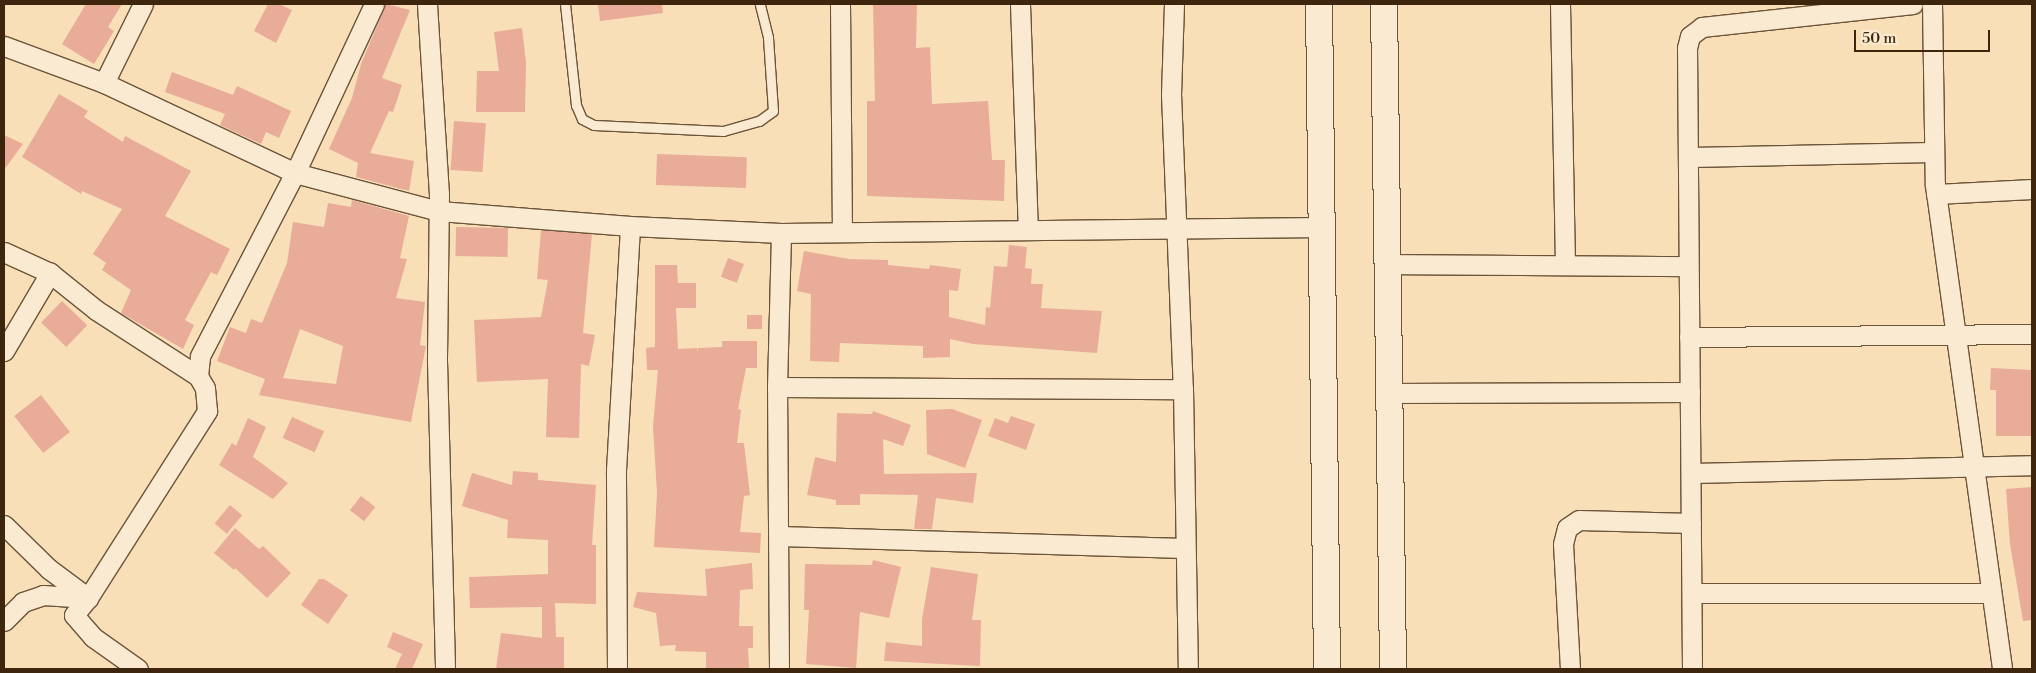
<!DOCTYPE html>
<html>
<head>
<meta charset="utf-8">
<style>
	body { margin:0 }
	#map { position:relative; width:2036px; height:673px; overflow:hidden; background:#f8dfb8; font-family:"Libre Bodoni",serif }
	div>[style] { position:absolute }
	[style*='--x'] { left:calc(var(--x)*1px); top:calc(var(--y)*1px); width:calc(var(--w)*1px); rotate:calc(var(--a)*1deg) }
	.building>* { inset:0; background:#e8ac99; transform-origin:0 0 }
	.roads { filter:drop-shadow(1px 0 #6c5438) drop-shadow(-1px 0 #6c5438) drop-shadow(0 1px #6c5438) drop-shadow(0 -1px #6c5438) }
	.service>* { height:9px; margin:-4.5px; padding:0 4.5px; transform-origin:4.5px; border-radius:4.5px; background:#faead1 }
	.minor>* { height:19px; margin:-9.5px; padding:0 9.5px; transform-origin:9.5px; border-radius:9.5px; background:#faead1 }
	.secondary>* { height:26px; margin:-13px; padding:0 13px; transform-origin:13px; border-radius:13px; background:#faead1 }
	span { translate:-50% -50%; white-space:nowrap; text-align:center; line-height:1.15; -webkit-text-stroke:4px #faead1; paint-order:stroke }
	.frame { position:absolute; inset:0; border:5px solid #3e250d; pointer-events:none }
	.scale { position:absolute; left:1854px; top:30px; width:136px; height:22px; box-sizing:border-box; border:2px solid #3e250d; border-top:0; padding-left:6px; font-size:15px; line-height:18px; white-space:nowrap; color:#3e250d; -webkit-text-stroke:4px #faead1; paint-order:stroke }
</style>
</head>
<body>
<div id="map">
	<div class="building">
		<i style="clip-path:polygon(86px 4px,122px 4px,108px 27px,114px 31px,94px 64px,62px 44px)"></i>
		<i style="clip-path:polygon(268px 4px,279px 4px,292px 10px,276px 43px,254px 31px)"></i>
		<i style="clip-path:polygon(386px 4px,410px 10px,382px 78px,402px 85px,393px 112px,389px 111px,370px 153px,414px 161px,409px 191px,356px 177px,358px 163px,329px 149px,352px 98px,361px 64px)"></i>
		<i style="clip-path:polygon(598px 4px,662px 4px,663px 13px,600px 21px)"></i>
		<i style="clip-path:polygon(873px 4px,917px 4px,916px 48px,930px 47px,932px 104px,988px 101px,992px 160px,1005px 160px,1004px 201px,867px 196px,867px 101px,875px 101px)"></i>
		<i style="clip-path:polygon(522px 28px,526px 63px,525px 112px,476px 112px,477px 71px,499px 71px,494px 32px)"></i>
		<i style="clip-path:polygon(172px 72px,233px 95px,237px 86px,291px 111px,279px 138px,266px 132px,261px 144px,220px 125px,225px 114px,165px 92px)"></i>
		<i style="clip-path:polygon(59px 94px,88px 111px,84px 117px,123px 142px,125px 136px,191px 171px,165px 216px,230px 249px,217px 275px,211px 272px,185px 320px,194px 325px,183px 349px,121px 313px,131px 290px,102px 270px,106px 263px,93px 254px,122px 209px,82px 191px,81px 194px,22px 157px)"></i>
		<i style="left:454px;top:121px;width:32px;height:49px;rotate:4deg"></i>
		<i style="clip-path:polygon(4px 135px,23px 144px,4px 170px)"></i>
		<i style="left:657px;top:154px;width:90px;height:31px;rotate:2deg"></i>
		<i style="clip-path:polygon(evenodd,352px 200px,409px 216px,400px 258px,407px 259px,396px 298px,425px 302px,420px 345px,426px 346px,411px 422px,259px 395px,265px 379px,217px 361px,230px 327px,246px 333px,251px 319px,262px 323px,287px 263px,293px 222px,324px 227px,328px 203px,351px 207px,352px 200px,300px 329px,343px 346px,336px 384px,283px 378px,300px 329px)"></i>
		<i style="left:456px;top:227px;width:52px;height:29px;rotate:1deg"></i>
		<i style="clip-path:polygon(541px 230px,592px 234px,583px 333px,595px 335px,589px 366px,581px 364px,579px 438px,546px 437px,548px 379px,477px 382px,474px 320px,541px 317px,548px 280px,537px 279px)"></i>
		<i style="clip-path:polygon(1009px 245px,1027px 247px,1025px 268px,1032px 269px,1031px 284px,1043px 284px,1041px 308px,1102px 311px,1097px 353px,973px 344px,950px 339px,950px 357px,923px 358px,923px 346px,840px 343px,839px 362px,810px 361px,811px 294px,797px 291px,804px 251px,849px 259px,888px 260px,888px 265px,929px 269px,930px 265px,961px 269px,958px 291px,949px 290px,949px 317px,985px 325px,986px 307px,990px 308px,994px 266px,1007px 267px)"></i>
		<i style="left:728px;top:258px;width:17px;height:20px;rotate:21deg"></i>
		<i style="clip-path:polygon(655px 265px,677px 265px,678px 283px,696px 283px,696px 308px,676px 308px,678px 349px,697px 348px,697px 352px,698px 348px,722px 347px,722px 341px,757px 341px,757px 368px,746px 368px,738px 409px,741px 410px,737px 443px,744px 443px,750px 495px,744px 496px,740px 532px,761px 533px,760px 553px,654px 547px,657px 493px,653px 426px,658px 370px,647px 370px,646px 348px,655px 347px)"></i>
		<i style="left:62px;top:301px;width:35px;height:30px;rotate:44deg"></i>
		<i style="left:747px;top:315px;width:15px;height:14px"></i>
		<i style="clip-path:polygon(1991px 368px,2032px 370px,2032px 436px,1996px 436px,1996px 390px,1990px 390px)"></i>
		<i style="left:41px;top:395px;width:47px;height:34px;rotate:52deg"></i>
		<i style="clip-path:polygon(952px 409px,982px 420px,965px 468px,927px 454px,926px 410px)"></i>
		<i style="clip-path:polygon(873px 411px,911px 425px,903px 446px,883px 439px,884px 474px,977px 473px,973px 503px,936px 498px,932px 529px,914px 529px,918px 495px,860px 494px,860px 505px,836px 505px,836px 500px,807px 495px,815px 457px,836px 462px,837px 413px,872px 414px)"></i>
		<i style="clip-path:polygon(1011px 416px,1035px 424px,1026px 450px,988px 436px,995px 418px,1008px 423px)"></i>
		<i style="left:292px;top:417px;width:35px;height:23px;rotate:24deg"></i>
		<i style="clip-path:polygon(248px 418px,266px 427px,253px 457px,288px 483px,273px 499px,219px 465px,232px 443px,236px 446px)"></i>
		<i style="clip-path:polygon(513px 471px,538px 473px,538px 480px,596px 485px,592px 545px,596px 545px,596px 604px,555px 603px,556px 637px,564px 637px,564px 669px,496px 669px,501px 633px,542px 638px,542px 607px,470px 608px,469px 577px,548px 574px,548px 540px,507px 538px,508px 520px,462px 506px,472px 473px,512px 485px)"></i>
		<i style="clip-path:polygon(2032px 487px,2032px 620px,2023px 621px,2010px 544px,2006px 489px)"></i>
		<i style="left:361px;top:496px;width:18px;height:18px;rotate:38deg"></i>
		<i style="left:230px;top:505px;width:16px;height:24px;rotate:40deg"></i>
		<i style="clip-path:polygon(235px 528px,259px 549px,263px 546px,291px 573px,267px 598px,235px 568px,234px 570px,214px 553px)"></i>
		<i style="clip-path:polygon(873px 560px,901px 567px,889px 618px,860px 612px,856px 668px,806px 664px,809px 610px,804px 610px,805px 564px,872px 565px)"></i>
		<i style="clip-path:polygon(752px 563px,753px 589px,740px 590px,739px 626px,753px 626px,753px 648px,748px 648px,749px 669px,706px 669px,706px 652px,675px 651px,676px 645px,660px 646px,656px 613px,633px 607px,637px 592px,707px 596px,705px 569px)"></i>
		<i style="clip-path:polygon(931px 567px,978px 574px,972px 620px,981px 620px,980px 666px,884px 661px,886px 642px,922px 646px,922px 619px)"></i>
		<i style="clip-path:polygon(319px 579px,324px 579px,348px 595px,328px 624px,301px 605px)"></i>
		<i style="clip-path:polygon(393px 632px,423px 644px,412px 669px,395px 669px,402px 654px,387px 647px)"></i>
	</div>
	<div class="roads">
		<div class="service">
			<i style="--x:565;--y:4;--w:102;--a:83.8"></i>
			<i style="--x:576;--y:105;--w:15;--a:67"></i>
			<i style="--x:582;--y:119;--w:13;--a:27"></i>
			<i style="--x:594;--y:125;--w:129;--a:2.7"></i>
			<i style="--x:723;--y:131;--w:37;--a:-16"></i>
			<i style="--x:759;--y:121;--w:17;--a:-36"></i>
			<i style="--x:773;--y:111;--w:74;--a:-93.9"></i>
			<i style="--x:768;--y:37;--w:34;--a:-104"></i>
		</div>
		<div class="minor">
			<i style="--x:427;--y:4;--w:190;--a:86.4"></i>
			<i style="--x:439;--y:194;--w:167;--a:90.7"></i>
			<i style="--x:437;--y:361;--w:308;--a:88.5"></i>
			<i style="--x:840;--y:4;--w:228;--a:89.5"></i>
			<i style="--x:1020;--y:4;--w:226;--a:88"></i>
			<i style="--x:1174;--y:4;--w:90;--a:91.9"></i>
			<i style="--x:1171;--y:94;--w:295;--a:87.7"></i>
			<i style="--x:1183;--y:389;--w:280;--a:89"></i>
			<i style="--x:1560;--y:4;--w:261;--a:88.9"></i>
			<i style="--x:1932;--y:4;--w:181;--a:89.1"></i>
			<i style="--x:1935;--y:185;--w:489;--a:82.1"></i>
			<i style="--x:4;--y:46;--w:107;--a:20.3"></i>
			<i style="--x:104;--y:83;--w:211;--a:25.2"></i>
			<i style="--x:295;--y:173;--w:149;--a:14.8"></i>
			<i style="--x:439;--y:211;--w:192;--a:4.5"></i>
			<i style="--x:630;--y:226;--w:151;--a:2.7"></i>
			<i style="--x:781;--y:233;--w:541;--a:-0.64"></i>
			<i style="--x:104;--y:83;--w:88;--a:-63.7"></i>
			<i style="--x:1688;--y:157;--w:246;--a:-1.2"></i>
			<i style="--x:1936;--y:194;--w:96;--a:-3"></i>
			<i style="--x:4;--y:252;--w:51;--a:24.5"></i>
			<i style="--x:50;--y:273;--w:59;--a:38.8"></i>
			<i style="--x:96;--y:310;--w:121;--a:32.9"></i>
			<i style="--x:1388;--y:264;--w:300;--a:0.4"></i>
			<i style="--x:1689;--y:337;--w:343;--a:-0.5"></i>
			<i style="--x:4;--y:351;--w:91;--a:-59.5"></i>
			<i style="--x:777;--y:387;--w:406;--a:0.3"></i>
			<i style="--x:1390;--y:393;--w:300;--a:-0.2"></i>
			<i style="--x:1691;--y:473;--w:341;--a:-1.3"></i>
			<i style="--x:4;--y:525;--w:63;--a:44.4"></i>
			<i style="--x:49;--y:569;--w:49;--a:36.6"></i>
			<i style="--x:780;--y:536;--w:403;--a:1.7"></i>
			<i style="--x:1692;--y:593;--w:299;--a:0"></i>
			<i style="--x:4;--y:621;--w:27;--a:-45"></i>
			<i style="--x:23;--y:602;--w:21;--a:-19"></i>
			<i style="--x:43;--y:595;--w:45;--a:3.8"></i>
			<i style="--x:138;--y:669;--w:55;--a:-144.6"></i>
			<i style="--x:93;--y:637;--w:29;--a:-131"></i>
			<i style="--x:74;--y:615;--w:22;--a:-51"></i>
			<i style="--x:88;--y:598;--w:222;--a:-57.5"></i>
			<i style="--x:207;--y:411;--w:23;--a:-95"></i>
			<i style="--x:205;--y:388;--w:14;--a:-120"></i>
			<i style="--x:198;--y:376;--w:20;--a:-84"></i>
			<i style="--x:200;--y:356;--w:206;--a:-62.6"></i>
			<i style="--x:295;--y:173;--w:187;--a:-64.9"></i>
			<i style="--x:617;--y:669;--w:199;--a:-90.3"></i>
			<i style="--x:616;--y:470;--w:244;--a:-86.7"></i>
			<i style="--x:779;--y:669;--w:282;--a:-90.4"></i>
			<i style="--x:777;--y:387;--w:154;--a:-88.5"></i>
			<i style="--x:1570;--y:669;--w:125;--a:-93.2"></i>
			<i style="--x:1563;--y:544;--w:16;--a:-76"></i>
			<i style="--x:1567;--y:528;--w:14;--a:-34"></i>
			<i style="--x:1579;--y:520;--w:112;--a:1.5"></i>
			<i style="--x:1692;--y:669;--w:621;--a:-90.46"></i>
			<i style="--x:1687;--y:48;--w:12;--a:-76"></i>
			<i style="--x:1690;--y:36;--w:15;--a:-37"></i>
			<i style="--x:1702;--y:27;--w:212;--a:-6.2"></i>
		</div>
		<div class="secondary">
			<i style="--x:1319;--y:4;--w:665;--a:89.31"></i>
			<i style="--x:1384;--y:4;--w:665;--a:89.22"></i>
		</div>
	</div>
	<div class="frame"></div>
	<div class="scale">50 m</div>
</div>
</body>
</html>
